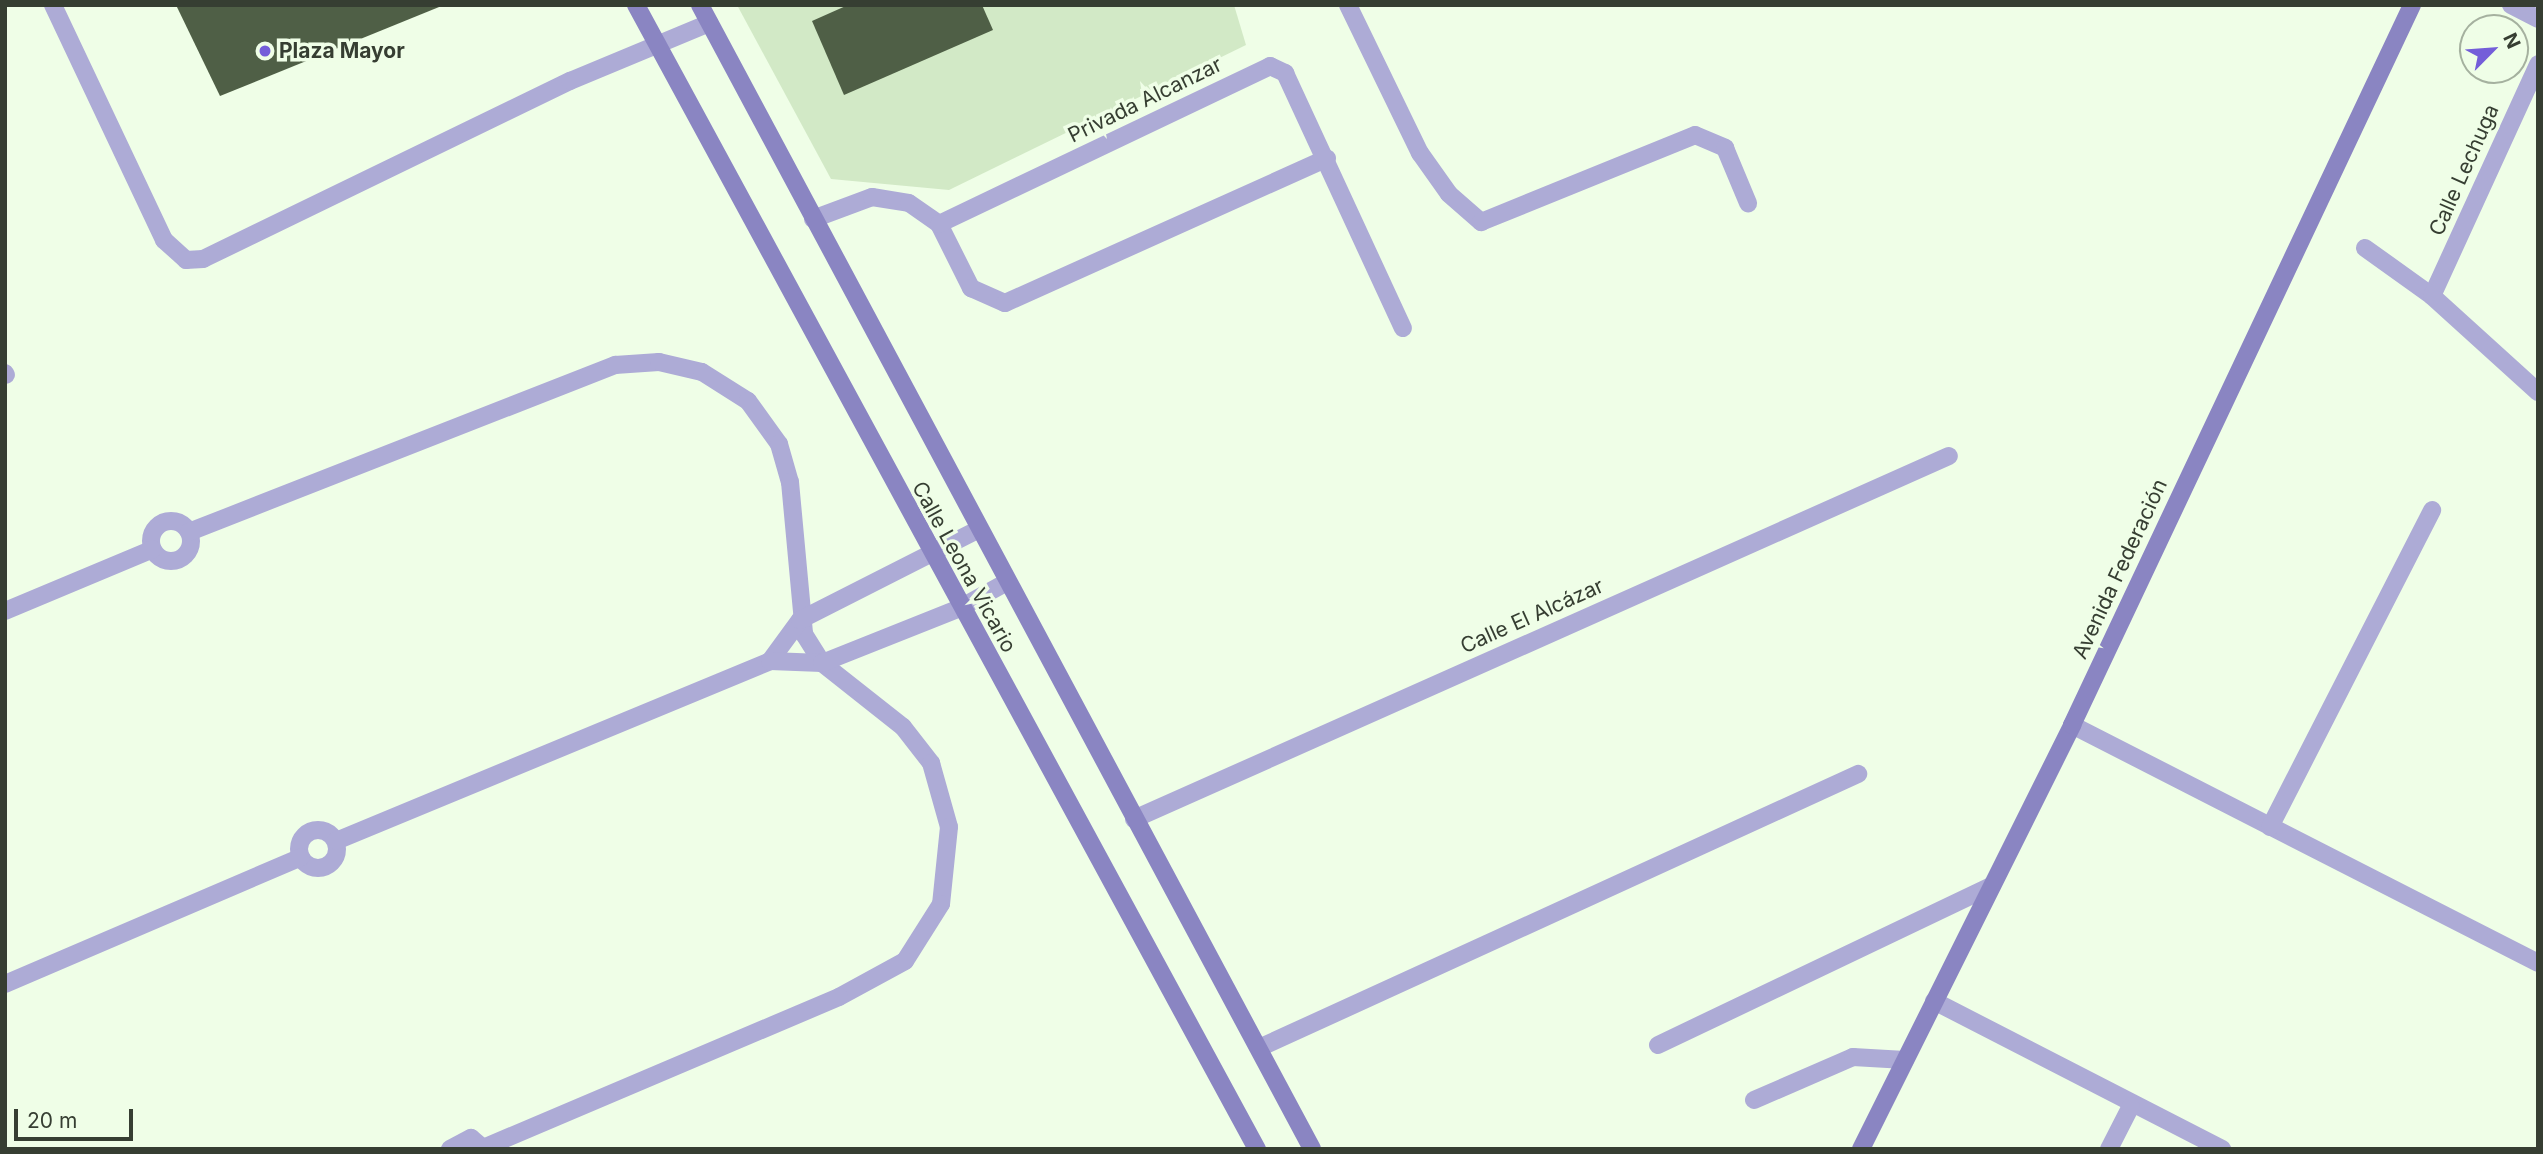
<!DOCTYPE html>
<html>
<head>
<meta charset="utf-8">
<style>
	body { margin:0 }
	#map { position:relative; width:2543px; height:1154px; overflow:hidden; background:#effee7; font-family:Inter,sans-serif }
	div>[style] { position:absolute }
	[style*='--x'] { left:calc(var(--x)*1px); top:calc(var(--y)*1px); width:calc(var(--w)*1px); rotate:calc(var(--a)*1deg) }
	.green>* { inset:0; background:#d2e9c6 }
	.building>* { inset:0; background:#4f5f46 }
	.service>* { height:18px; margin:-9px; padding:0 9px; transform-origin:9px; border-radius:9px; background:#adabd6 }
	.minor>* { height:18px; margin:-9px; padding:0 9px; transform-origin:9px; border-radius:9px; background:#adabd6 }
	.minor>.ring { margin:-9px; padding:0; box-sizing:content-box; background:none; border:18px solid #adabd6; border-radius:50% }
	.secondary>* { height:18px; margin:-9px; padding:0 9px; transform-origin:9px; border-radius:9px; background:#8a85c2 }
	.dots>* { width:19px; height:19px; translate:-50% -50%; box-sizing:border-box; border:4px solid #effee7; border-radius:50% }
	span { translate:-50% -50%; white-space:nowrap; text-align:center; line-height:1.15; -webkit-text-stroke:7px #effee7; paint-order:stroke }
	.poi-label { font-size:21px; color:#363e32; font-weight:700 }
	.left { translate:0 -50%; text-align:left }
	.street-label { font-size:21px; color:#363e32 }
	.frame { position:absolute; inset:0; border:7px solid #363e32; pointer-events:none }
	.north { position:absolute; left:2459px; top:14px; width:70px; height:70px; box-sizing:border-box; background:#effee7; border:2px solid #a5b19f; border-radius:50%; rotate:65deg; font-size:19px; font-weight:700; line-height:28px; text-align:center; color:#363e32 }
	.north::after { content:''; display:block; margin:auto; width:24px; height:32px; background:#745ed9; clip-path:polygon(50% 0,100% 100%,50% 72%,0 100%) }
	.scale { position:absolute; left:14px; top:1109px; width:119px; height:32px; box-sizing:border-box; border:4px solid #363e32; border-top:0; padding-left:9px; font-size:21px; line-height:24px; white-space:nowrap; color:#363e32; -webkit-text-stroke:5px #effee7; paint-order:stroke }
</style>
</head>
<body>
<div id="map">
	<div class="green">
		<i style="clip-path:polygon(737px 5px,1234px 5px,1246px 45px,949px 190px,831px 179px)"></i>
	</div>
	<div class="building">
		<i style="clip-path:polygon(176px 5px,444px 5px,220px 96px)"></i>
		<i style="clip-path:polygon(848px 5px,982px 5px,993px 30px,844px 95px,812px 21px)"></i>
	</div>
	<div class="service">
		<i style="--x:1420;--y:153;--w:50;--a:54.7"></i>
		<i style="--x:1449;--y:194;--w:43;--a:41.2"></i>
		<i style="--x:1481;--y:222;--w:231;--a:-22.1"></i>
		<i style="--x:1695;--y:135;--w:33;--a:23"></i>
		<i style="--x:1725;--y:148;--w:60;--a:67.3"></i>
		<i style="--x:1658;--y:1045;--w:370;--a:-25.5"></i>
		<i style="--x:1754;--y:1100;--w:108;--a:-23.5"></i>
		<i style="--x:1853;--y:1057;--w:52;--a:3.3"></i>
	</div>
	<div class="minor">
		<i style="--x:53;--y:5;--w:260;--a:64.7"></i>
		<i style="--x:164;--y:240;--w:30;--a:42"></i>
		<i style="--x:186;--y:260;--w:17;--a:-3"></i>
		<i style="--x:203;--y:259;--w:408;--a:-25.9"></i>
		<i style="--x:570;--y:81;--w:151;--a:-22.6"></i>
		<i style="--x:1348;--y:5;--w:165;--a:64.1"></i>
		<i style="--x:2511;--y:5;--w:30;--a:27"></i>
		<i style="--x:813;--y:219;--w:63;--a:-20.4"></i>
		<i style="--x:872;--y:197;--w:37;--a:9"></i>
		<i style="--x:909;--y:203;--w:37;--a:35"></i>
		<i style="--x:939;--y:224;--w:72;--a:63.4"></i>
		<i style="--x:971;--y:288;--w:37;--a:24"></i>
		<i style="--x:1005;--y:303;--w:353;--a:-24.2"></i>
		<i style="--x:939;--y:224;--w:367;--a:-25.5"></i>
		<i style="--x:1270;--y:66;--w:17;--a:25"></i>
		<i style="--x:1285;--y:73;--w:281;--a:65.2"></i>
		<i style="--x:2365;--y:248;--w:82;--a:35.6"></i>
		<i style="--x:2432;--y:296;--w:143;--a:42.2"></i>
		<i style="--x:2432;--y:296;--w:255;--a:-65.4"></i>
		<i style="--x:5;--y:373;--w:2;--a:63"></i>
		<i class="ring" style="left:151px;top:521px;width:22px;height:22px"></i>
		<i style="--x:189;--y:532;--w:458;--a:-21.4"></i>
		<i style="--x:615;--y:365;--w:44;--a:-3.9"></i>
		<i style="--x:659;--y:362;--w:44;--a:13.1"></i>
		<i style="--x:702;--y:372;--w:54;--a:32.2"></i>
		<i style="--x:748;--y:401;--w:53;--a:54.2"></i>
		<i style="--x:779;--y:444;--w:40;--a:74"></i>
		<i style="--x:790;--y:482;--w:153;--a:84.7"></i>
		<i style="--x:804;--y:634;--w:34;--a:58"></i>
		<i style="--x:822;--y:663;--w:103;--a:38.3"></i>
		<i style="--x:903;--y:727;--w:46;--a:52.1"></i>
		<i style="--x:931;--y:763;--w:66;--a:74.3"></i>
		<i style="--x:949;--y:827;--w:77;--a:95.9"></i>
		<i style="--x:941;--y:904;--w:67;--a:122.3"></i>
		<i style="--x:905;--y:961;--w:75;--a:151.4"></i>
		<i style="--x:839;--y:997;--w:386;--a:157"></i>
		<i style="--x:5;--y:611;--w:160;--a:-22.7"></i>
		<i style="--x:770;--y:661;--w:51;--a:-53.8"></i>
		<i style="--x:800;--y:620;--w:201;--a:-26.9"></i>
		<i style="--x:2072;--y:725;--w:523;--a:27.05"></i>
		<i style="--x:1134;--y:819;--w:892;--a:-24.01"></i>
		<i style="--x:2270;--y:827;--w:356;--a:-62.9"></i>
		<i class="ring" style="left:299px;top:830px;width:20px;height:20px"></i>
		<i style="--x:336;--y:841;--w:470;--a:-22.5"></i>
		<i style="--x:770;--y:661;--w:52;--a:2.2"></i>
		<i style="--x:822;--y:663;--w:149;--a:-21.7"></i>
		<i style="--x:960;--y:608;--w:54;--a:-29"></i>
		<i style="--x:5;--y:984;--w:322;--a:-23.2"></i>
		<i style="--x:1934;--y:1001;--w:324;--a:27.2"></i>
		<i style="--x:1259;--y:1048;--w:659;--a:-24.58"></i>
		<i style="--x:450;--y:1149;--w:24;--a:-28"></i>
		<i style="--x:471;--y:1138;--w:17;--a:40"></i>
		<i style="--x:2109;--y:1149;--w:48;--a:-62.9"></i>
	</div>
	<div class="secondary">
		<i style="--x:636;--y:5;--w:1302;--a:61.51"></i>
		<i style="--x:700;--y:5;--w:1297;--a:61.85"></i>
		<i style="--x:1861;--y:1149;--w:474;--a:-63.5"></i>
		<i style="--x:2072;--y:725;--w:796;--a:-64.72"></i>
	</div>
	<div class="dots">
		<i style="left:265px;top:51px;background:#745ed9"></i>
	</div>
	<div class="poi-label">
		<span class="left" style="left:279px;top:51px">Plaza Mayor</span>
	</div>
	<div class="street-label">
		<span style="left:1145px;top:100px;rotate:-26deg">Privada Alcanzar</span>
		<span style="left:2464px;top:170px;rotate:-66deg">Calle Lechuga</span>
		<span style="left:964px;top:567px;rotate:61deg">Calle Leona Vicario</span>
		<span style="left:2120px;top:569px;rotate:-65deg">Avenida Federación</span>
		<span style="left:1532px;top:616px;rotate:-24deg">Calle El Alcázar</span>
	</div>
	<div class="frame"></div>
	<div class="north">N</div>
	<div class="scale">20 m</div>
</div>
</body>
</html>
